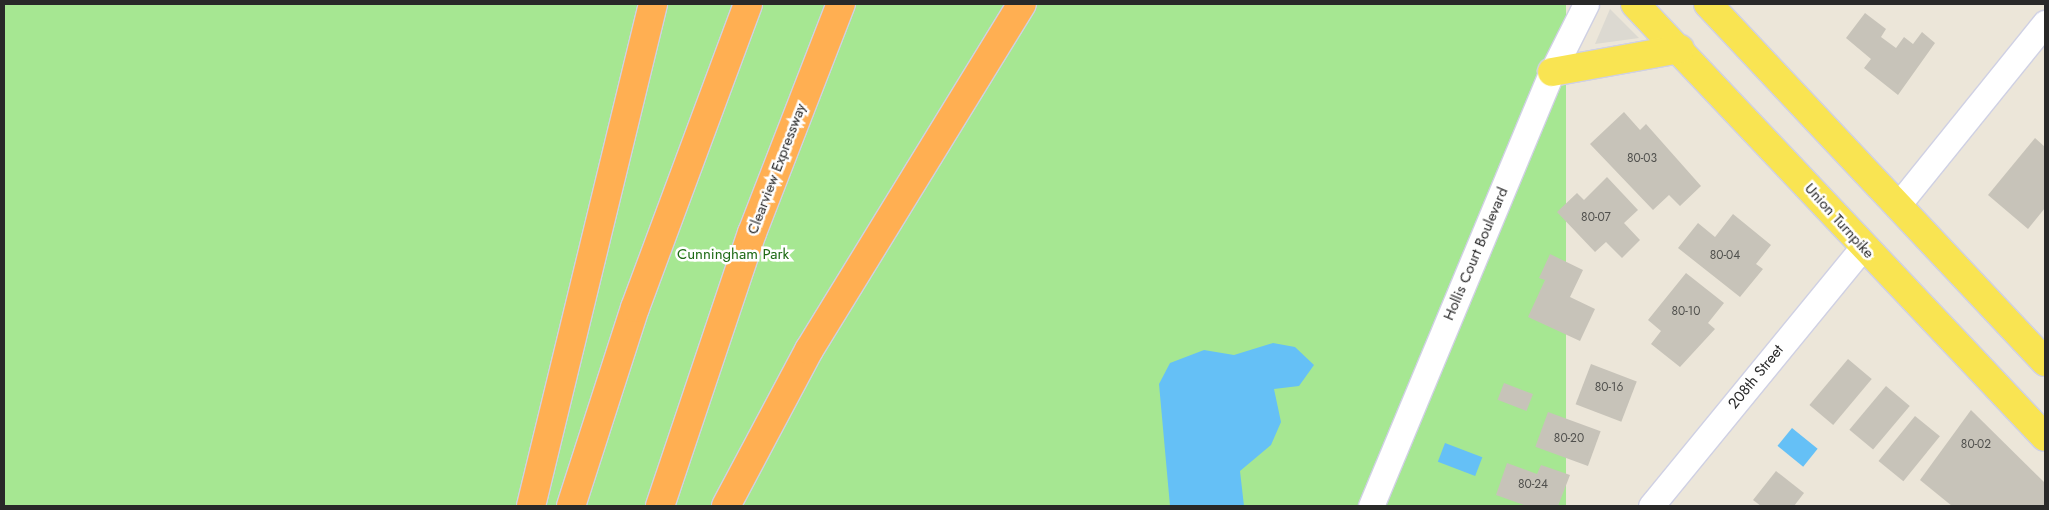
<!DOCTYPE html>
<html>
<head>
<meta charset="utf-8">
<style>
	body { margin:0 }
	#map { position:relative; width:2049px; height:510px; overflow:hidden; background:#ece6d9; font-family:Jost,sans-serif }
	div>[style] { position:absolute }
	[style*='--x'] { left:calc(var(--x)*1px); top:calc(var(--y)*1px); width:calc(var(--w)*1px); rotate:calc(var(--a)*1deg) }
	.green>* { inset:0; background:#a6e792; transform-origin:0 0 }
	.plaza>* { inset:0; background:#dcd9d1 }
	.water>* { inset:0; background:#65c0f6; transform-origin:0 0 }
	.building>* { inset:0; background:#c7c3b9; transform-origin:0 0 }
	.roads { filter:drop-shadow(1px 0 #cfd0e3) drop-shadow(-1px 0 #cfd0e3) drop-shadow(0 1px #cfd0e3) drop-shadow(0 -1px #cfd0e3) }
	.street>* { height:25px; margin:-12.5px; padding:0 12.5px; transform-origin:12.5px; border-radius:12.5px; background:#fff }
	.primary>* { height:28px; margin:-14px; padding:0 14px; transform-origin:14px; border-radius:14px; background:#f9e452 }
	.highway>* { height:28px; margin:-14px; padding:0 14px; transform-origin:14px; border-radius:14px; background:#ffaf52 }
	span { translate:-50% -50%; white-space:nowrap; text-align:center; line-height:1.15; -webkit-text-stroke:5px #fff; paint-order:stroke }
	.number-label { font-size:12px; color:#50504d }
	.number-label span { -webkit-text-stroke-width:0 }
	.street-label { font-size:15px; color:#292929 }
	.park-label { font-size:15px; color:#1e6a15 }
	.frame { position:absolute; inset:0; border:5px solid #292929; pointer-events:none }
</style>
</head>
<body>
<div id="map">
	<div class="green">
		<i style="left:4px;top:4px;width:1562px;height:502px"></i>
	</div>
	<div class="plaza">
		<i style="clip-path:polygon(1610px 9px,1639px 38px,1595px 44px)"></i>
	</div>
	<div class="water">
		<i style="clip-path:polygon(1273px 343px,1295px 347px,1314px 365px,1299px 386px,1274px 389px,1281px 422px,1271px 445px,1240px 471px,1244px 506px,1170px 506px,1159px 384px,1170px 363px,1204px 350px,1234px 355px)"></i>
		<i style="left:1792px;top:428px;width:33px;height:23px;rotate:39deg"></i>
		<i style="left:1445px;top:443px;width:40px;height:20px;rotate:21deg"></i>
	</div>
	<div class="building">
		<i style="clip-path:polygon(1865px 13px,1886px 29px,1881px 37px,1896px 48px,1904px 37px,1913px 44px,1922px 32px,1935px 43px,1898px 95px,1864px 68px,1871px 59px,1846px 38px)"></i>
		<i style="clip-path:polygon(1624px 112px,1640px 130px,1646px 124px,1701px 186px,1680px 206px,1669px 195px,1653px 210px,1590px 144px)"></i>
		<i style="clip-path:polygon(2035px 138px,2045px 147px,2045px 208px,2028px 229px,1988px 195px)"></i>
		<i style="clip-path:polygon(1607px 177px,1638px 210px,1624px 223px,1640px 240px,1622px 258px,1606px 242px,1595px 252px,1557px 212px,1577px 193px,1584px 200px)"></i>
		<i style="clip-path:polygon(1733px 214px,1771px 245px,1756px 264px,1763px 269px,1740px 297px,1678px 248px,1698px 223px,1715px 237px)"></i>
		<i style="clip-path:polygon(1550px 254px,1583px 270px,1570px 297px,1595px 309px,1580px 341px,1528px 317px,1545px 280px,1539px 278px)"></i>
		<i style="clip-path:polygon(1686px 273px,1724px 303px,1708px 323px,1715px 329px,1680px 367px,1651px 344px,1661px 331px,1648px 320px)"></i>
		<i style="left:1848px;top:359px;width:31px;height:60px;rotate:40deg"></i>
		<i style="left:1591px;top:364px;width:49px;height:43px;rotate:21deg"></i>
		<i style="left:1504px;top:383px;width:31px;height:18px;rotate:21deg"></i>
		<i style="left:1886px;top:386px;width:31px;height:57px;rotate:40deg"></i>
		<i style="clip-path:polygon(1971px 410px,2045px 483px,2045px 506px,1952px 506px,1920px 480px)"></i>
		<i style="left:1548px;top:412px;width:56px;height:37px;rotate:20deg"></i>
		<i style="left:1915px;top:416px;width:32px;height:58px;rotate:39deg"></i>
		<i style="clip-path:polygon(1507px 463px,1537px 474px,1541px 465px,1570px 475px,1558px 506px,1527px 506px,1496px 495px)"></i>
		<i style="clip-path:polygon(1776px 471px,1804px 493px,1794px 506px,1761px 506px,1753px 500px)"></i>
	</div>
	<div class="roads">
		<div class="street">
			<i style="--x:1898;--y:205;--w:234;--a:-51.1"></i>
			<i style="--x:1371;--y:506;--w:470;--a:-67.4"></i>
			<i style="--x:1552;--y:72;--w:76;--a:-63.4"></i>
			<i style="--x:1651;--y:506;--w:333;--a:-50.7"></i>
		</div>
		<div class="primary">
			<i style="--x:1635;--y:4;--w:596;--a:46.56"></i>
			<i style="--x:1708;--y:4;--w:492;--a:46.7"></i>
			<i style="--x:1552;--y:72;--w:130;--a:-10.2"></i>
		</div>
		<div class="highway">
			<i style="--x:531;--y:506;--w:517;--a:-76.34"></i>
			<i style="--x:571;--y:506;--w:208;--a:-72.1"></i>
			<i style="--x:635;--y:308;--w:324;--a:-69.6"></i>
			<i style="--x:660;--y:506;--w:288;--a:-71.4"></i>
			<i style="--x:752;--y:233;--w:246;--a:-68.8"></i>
			<i style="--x:726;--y:506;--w:177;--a:-62"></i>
			<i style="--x:809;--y:350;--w:406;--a:-58.4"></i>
		</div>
	</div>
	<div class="number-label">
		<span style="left:1642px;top:159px">80-03</span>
		<span style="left:1596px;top:218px">80-07</span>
		<span style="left:1725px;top:256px">80-04</span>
		<span style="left:1686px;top:312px">80-10</span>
		<span style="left:1609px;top:388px">80-16</span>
		<span style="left:1569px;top:439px">80-20</span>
		<span style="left:1976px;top:445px">80-02</span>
		<span style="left:1533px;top:485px">80-24</span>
	</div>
	<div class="street-label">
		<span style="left:777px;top:169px;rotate:-69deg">Clearview Expressway</span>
		<span style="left:1839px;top:221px;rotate:48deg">Union Turnpike</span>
		<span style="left:1476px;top:254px;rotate:-67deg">Hollis Court Boulevard</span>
		<span style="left:1756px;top:377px;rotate:-51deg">208th Street</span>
	</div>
	<div class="park-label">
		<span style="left:733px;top:255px">Cunningham Park</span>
	</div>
	<div class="frame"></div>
</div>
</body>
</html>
